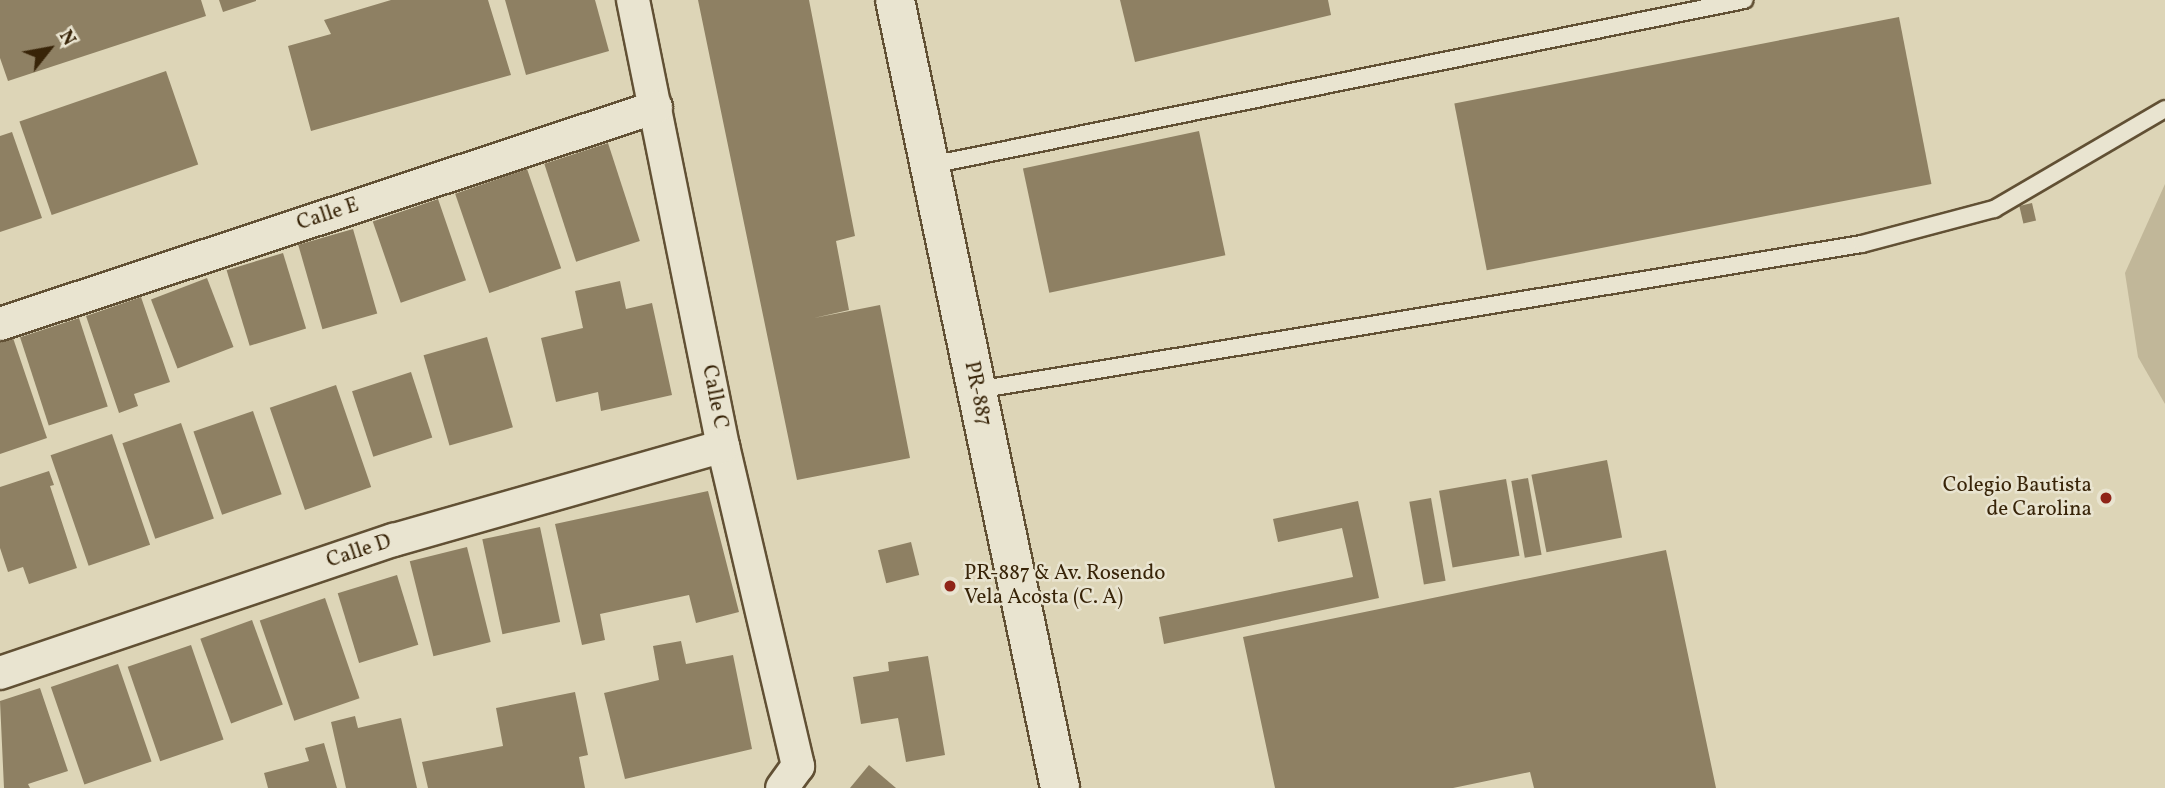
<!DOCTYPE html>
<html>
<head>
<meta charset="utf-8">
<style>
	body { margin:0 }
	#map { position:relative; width:2165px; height:788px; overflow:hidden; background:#ddd5b7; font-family:Vollkorn,serif }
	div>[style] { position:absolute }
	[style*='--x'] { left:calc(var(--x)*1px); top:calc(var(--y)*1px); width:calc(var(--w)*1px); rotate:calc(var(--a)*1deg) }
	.green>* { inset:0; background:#c1b799 }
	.building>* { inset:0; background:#8e8063; transform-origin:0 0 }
	.roads { filter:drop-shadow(2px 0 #615034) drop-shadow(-2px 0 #615034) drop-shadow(0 2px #615034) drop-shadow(0 -2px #615034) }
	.lane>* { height:16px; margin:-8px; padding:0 8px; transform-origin:8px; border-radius:8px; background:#e9e4d0 }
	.street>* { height:32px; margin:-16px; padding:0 16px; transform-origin:16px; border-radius:16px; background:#e9e4d0 }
	.secondary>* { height:38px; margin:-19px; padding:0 19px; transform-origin:19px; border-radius:19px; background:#e9e4d0 }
	.dots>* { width:19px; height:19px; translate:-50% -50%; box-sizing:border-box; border:4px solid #e9e4d0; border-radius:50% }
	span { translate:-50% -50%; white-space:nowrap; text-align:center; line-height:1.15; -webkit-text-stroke:5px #e9e4d0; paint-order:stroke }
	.street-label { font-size:21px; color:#382408 }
	.poi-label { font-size:21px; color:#382408 }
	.right { translate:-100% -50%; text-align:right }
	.left { translate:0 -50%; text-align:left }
	.north { position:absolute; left:14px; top:14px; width:70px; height:70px; -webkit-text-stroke:5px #e9e4d0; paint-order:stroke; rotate:59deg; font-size:19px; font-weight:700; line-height:28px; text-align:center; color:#382408 }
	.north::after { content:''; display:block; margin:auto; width:24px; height:32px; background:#382408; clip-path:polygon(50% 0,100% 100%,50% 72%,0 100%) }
</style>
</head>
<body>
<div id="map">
	<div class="green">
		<i style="clip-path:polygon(2165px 184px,2165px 404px,2138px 357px,2125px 273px)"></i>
	</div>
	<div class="building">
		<i style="clip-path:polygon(0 0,201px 0,206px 16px,8px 81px,0 58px)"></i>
		<i style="clip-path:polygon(219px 0,256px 0,256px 1px,223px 12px)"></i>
		<i style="clip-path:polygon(391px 0,488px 0,511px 75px,311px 131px,288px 46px,331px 34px,324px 20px)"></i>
		<i style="clip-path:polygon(505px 0,595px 0,609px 51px,526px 75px)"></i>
		<i style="clip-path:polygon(698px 0,809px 0,855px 236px,836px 241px,849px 310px,814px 318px,880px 305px,910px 458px,797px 480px)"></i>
		<i style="clip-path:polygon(1120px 0,1328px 0,1331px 15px,1135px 62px)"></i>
		<i style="left:1899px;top:17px;width:170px;height:453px;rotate:79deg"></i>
		<i style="left:166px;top:71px;width:99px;height:155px;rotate:71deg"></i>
		<i style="left:1199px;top:131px;width:127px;height:180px;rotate:78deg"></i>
		<i style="clip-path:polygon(12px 132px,42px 218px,0 232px,0 136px)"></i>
		<i style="left:608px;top:143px;width:103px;height:67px;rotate:72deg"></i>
		<i style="left:527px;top:169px;width:105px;height:76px;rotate:71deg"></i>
		<i style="left:438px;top:199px;width:86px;height:69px;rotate:71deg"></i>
		<i style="left:2032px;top:203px;width:18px;height:13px;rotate:77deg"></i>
		<i style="left:353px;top:229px;width:88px;height:57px;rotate:74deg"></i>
		<i style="left:283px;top:253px;width:79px;height:59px;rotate:73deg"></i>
		<i style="left:207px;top:278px;width:74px;height:60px;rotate:69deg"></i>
		<i style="clip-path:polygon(620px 281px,626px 309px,652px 303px,672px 395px,601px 411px,598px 392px,556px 402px,541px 338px,583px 328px,575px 291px)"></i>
		<i style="clip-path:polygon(141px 297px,170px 382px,134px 394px,138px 406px,119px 413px,86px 316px)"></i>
		<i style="left:79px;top:318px;width:93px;height:62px;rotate:72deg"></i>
		<i style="clip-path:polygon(12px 335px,47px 438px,0 454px,0 339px)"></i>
		<i style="left:487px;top:337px;width:94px;height:66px;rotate:74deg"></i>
		<i style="left:411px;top:372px;width:69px;height:62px;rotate:72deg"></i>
		<i style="left:336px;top:385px;width:108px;height:70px;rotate:71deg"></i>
		<i style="left:253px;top:411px;width:88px;height:63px;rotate:71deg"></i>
		<i style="left:181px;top:423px;width:101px;height:62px;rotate:71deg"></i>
		<i style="left:112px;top:434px;width:117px;height:65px;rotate:71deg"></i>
		<i style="left:1607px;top:460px;width:79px;height:77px;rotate:79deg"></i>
		<i style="clip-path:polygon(49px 471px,54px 485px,50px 486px,77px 568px,29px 584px,23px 567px,8px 572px,0 548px,0 487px)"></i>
		<i style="left:1528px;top:478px;width:78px;height:17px;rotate:80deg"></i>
		<i style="left:1506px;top:479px;width:78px;height:68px;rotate:80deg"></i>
		<i style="clip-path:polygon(708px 491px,739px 612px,696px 623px,689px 595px,600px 614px,605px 640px,582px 645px,555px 524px)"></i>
		<i style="left:1431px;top:498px;width:84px;height:22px;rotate:80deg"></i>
		<i style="clip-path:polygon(1358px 501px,1379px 598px,1164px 644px,1159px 617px,1353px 577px,1342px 528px,1278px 542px,1273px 519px)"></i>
		<i style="left:540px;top:527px;width:97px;height:59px;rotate:78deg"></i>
		<i style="left:911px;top:542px;width:34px;height:34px;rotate:76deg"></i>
		<i style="left:467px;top:547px;width:98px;height:59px;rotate:76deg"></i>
		<i style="clip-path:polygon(1666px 550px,1716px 788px,1534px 788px,1530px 772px,1453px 788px,1275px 788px,1243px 637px)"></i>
		<i style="left:397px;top:575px;width:73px;height:62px;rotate:73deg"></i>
		<i style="left:325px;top:598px;width:106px;height:69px;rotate:71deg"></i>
		<i style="left:252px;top:620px;width:90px;height:55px;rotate:70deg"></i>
		<i style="clip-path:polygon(681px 641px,686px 664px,733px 655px,752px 749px,625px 779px,604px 693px,659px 680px,653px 646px)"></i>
		<i style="left:191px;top:645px;width:100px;height:67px;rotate:71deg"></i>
		<i style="clip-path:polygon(928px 656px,945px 755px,906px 762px,898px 718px,861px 724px,853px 677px,889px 671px,888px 662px)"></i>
		<i style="left:118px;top:664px;width:103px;height:71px;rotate:71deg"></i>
		<i style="clip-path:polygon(40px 688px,68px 771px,28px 784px,30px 788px,4px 788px,0 701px)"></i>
		<i style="clip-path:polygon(575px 692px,588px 755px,579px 757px,585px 788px,428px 788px,422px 762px,503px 746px,496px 708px)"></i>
		<i style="clip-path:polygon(355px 716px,358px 728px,401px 718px,417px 788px,346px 788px,331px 722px)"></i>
		<i style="clip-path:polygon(324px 743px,337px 788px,268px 788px,264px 773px,309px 761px,305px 748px)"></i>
		<i style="clip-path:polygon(869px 765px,896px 788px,850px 788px)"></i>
	</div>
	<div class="roads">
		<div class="lane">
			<i style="--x:931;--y:165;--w:830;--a:-11.47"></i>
			<i style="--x:976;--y:390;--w:898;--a:-9.36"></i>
			<i style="--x:1862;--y:244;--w:137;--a:-14.9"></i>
			<i style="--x:1994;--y:209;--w:198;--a:-30.3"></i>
		</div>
		<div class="street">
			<i style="--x:633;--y:0;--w:455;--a:78.6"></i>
			<i style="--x:723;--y:446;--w:329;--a:76.8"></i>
			<i style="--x:798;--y:766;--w:27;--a:126"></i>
			<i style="--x:0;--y:324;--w:691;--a:-18.3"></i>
			<i style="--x:0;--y:673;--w:416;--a:-18.7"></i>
			<i style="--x:394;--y:540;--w:342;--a:-15.9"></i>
		</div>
		<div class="secondary">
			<i style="--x:895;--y:0;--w:805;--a:78.17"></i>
		</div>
	</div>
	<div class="dots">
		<i style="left:2106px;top:498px;background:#8f2418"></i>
		<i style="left:950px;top:586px;background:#8f2418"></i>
	</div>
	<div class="street-label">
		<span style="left:328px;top:215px;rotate:-18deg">Calle E</span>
		<span style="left:977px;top:394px;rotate:78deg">PR-887</span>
		<span style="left:714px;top:397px;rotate:79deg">Calle C</span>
		<span style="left:359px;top:552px;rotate:-18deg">Calle D</span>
	</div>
	<div class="poi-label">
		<span class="right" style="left:2092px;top:498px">Colegio Bautista<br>de Carolina</span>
		<span class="left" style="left:964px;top:586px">PR-887 &amp; Av. Rosendo<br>Vela Acosta (C. A)</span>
	</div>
	<div class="north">N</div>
</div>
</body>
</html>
